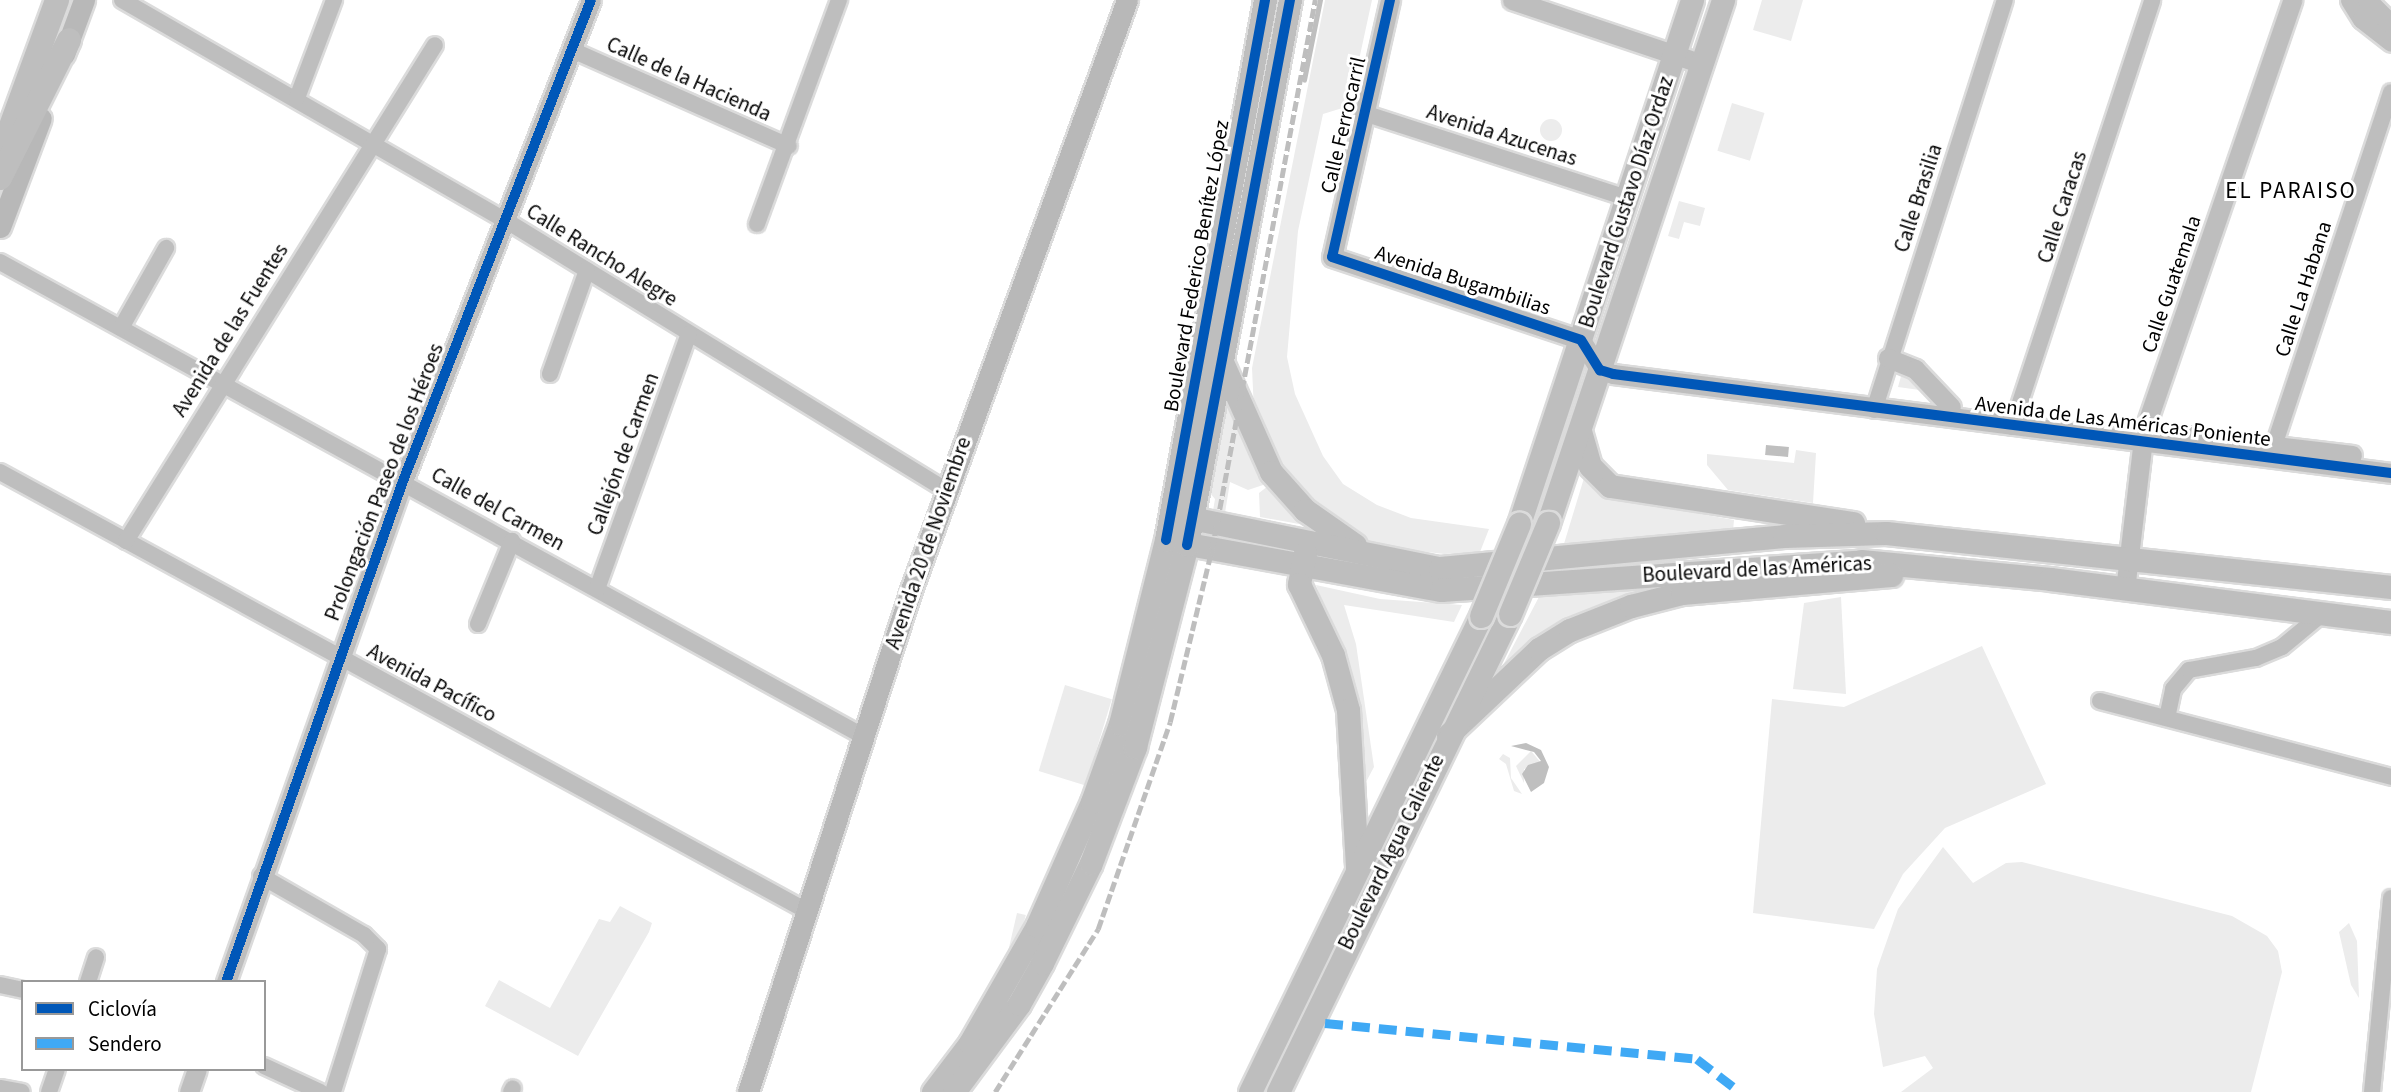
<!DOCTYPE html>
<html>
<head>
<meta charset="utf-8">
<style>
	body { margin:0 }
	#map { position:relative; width:2391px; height:1092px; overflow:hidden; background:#fff; font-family:"Source Sans 3",sans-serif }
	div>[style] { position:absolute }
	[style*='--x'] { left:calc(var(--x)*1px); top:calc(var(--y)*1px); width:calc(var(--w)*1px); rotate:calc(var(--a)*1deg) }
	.green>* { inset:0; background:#ececec; transform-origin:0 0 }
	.round { border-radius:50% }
	.water>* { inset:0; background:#bfbfbf; transform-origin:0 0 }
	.stream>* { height:4.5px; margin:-2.25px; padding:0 2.25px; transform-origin:2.25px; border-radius:2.25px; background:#bfbfbf }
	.roads { filter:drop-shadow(2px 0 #dbdbdb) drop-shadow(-2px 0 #dbdbdb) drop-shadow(0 2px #dbdbdb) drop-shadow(0 -2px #dbdbdb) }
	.minor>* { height:16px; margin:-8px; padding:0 8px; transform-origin:8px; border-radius:8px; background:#bebebe }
	.tertiary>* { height:19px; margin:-9.5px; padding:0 9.5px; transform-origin:9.5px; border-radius:9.5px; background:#bebebe }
	.secondary>* { height:21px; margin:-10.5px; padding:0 10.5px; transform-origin:10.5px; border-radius:10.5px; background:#b8b8b8 }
	.primary>* { height:23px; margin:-11.5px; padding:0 11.5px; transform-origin:11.5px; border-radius:11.5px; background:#bebebe }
	.trunk>* { height:24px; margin:-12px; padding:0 12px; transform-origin:12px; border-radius:12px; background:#bebebe }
	.rail>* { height:4.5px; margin-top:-2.25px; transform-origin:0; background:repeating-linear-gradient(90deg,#bebebe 0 10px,transparent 0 13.5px) }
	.bridges { filter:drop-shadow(2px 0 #dbdbdb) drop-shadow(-2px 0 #dbdbdb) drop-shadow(0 2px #dbdbdb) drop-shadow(0 -2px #dbdbdb) }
	.primary-bridge>* { height:23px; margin:-11.5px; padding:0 11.5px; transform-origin:11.5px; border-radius:11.5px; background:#bebebe }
	.quiet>* { height:9px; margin-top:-4.5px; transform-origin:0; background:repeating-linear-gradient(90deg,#3fa9f5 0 18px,transparent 0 27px) }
	.cycleway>* { height:10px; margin:-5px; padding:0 5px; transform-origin:5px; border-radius:5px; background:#0057b8 }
	span { translate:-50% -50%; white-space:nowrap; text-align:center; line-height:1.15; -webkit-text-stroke:6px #fff; paint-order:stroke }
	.street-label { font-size:21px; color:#000 }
	.neighbourhood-label { font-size:23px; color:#000; letter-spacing:2px }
	.legend { position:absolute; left:21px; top:980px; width:245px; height:91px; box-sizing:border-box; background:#fff; border:2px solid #999; margin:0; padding:9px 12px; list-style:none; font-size:21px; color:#000 }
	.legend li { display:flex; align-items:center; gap:14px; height:35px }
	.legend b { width:35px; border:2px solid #999 }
</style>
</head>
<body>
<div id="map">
	<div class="green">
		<i style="clip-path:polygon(1325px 0,1372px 0,1349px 106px,1323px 114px,1298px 231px,1287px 357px,1295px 394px,1323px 456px,1343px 484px,1377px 505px,1411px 518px,1489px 529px,1480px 552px,1444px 554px,1370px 545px,1333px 524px,1282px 473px,1254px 411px,1252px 368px)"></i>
		<i style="clip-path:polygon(1762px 0,1803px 0,1791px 41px,1753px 30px)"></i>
		<i style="left:1732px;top:103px;width:34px;height:50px;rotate:17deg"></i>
		<i class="round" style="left:1540px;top:119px;width:22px;height:22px"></i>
		<i style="clip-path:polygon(1679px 201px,1705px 208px,1700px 226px,1684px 222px,1679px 239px,1668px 236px)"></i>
		<i style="clip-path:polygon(1903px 369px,1934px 392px,1898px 387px)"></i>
		<i style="clip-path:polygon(1229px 393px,1249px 454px,1266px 484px,1248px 490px,1230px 482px,1225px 513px,1213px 511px,1215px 499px,1210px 493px)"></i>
		<i style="clip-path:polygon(1796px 450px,1816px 453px,1813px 503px,1728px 490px,1707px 465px,1707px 454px,1794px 463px)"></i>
		<i style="clip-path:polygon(1584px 478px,1606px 497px,1734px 520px,1733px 531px,1563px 547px)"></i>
		<i style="clip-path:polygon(1268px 486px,1292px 512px,1310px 526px,1260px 517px,1259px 493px)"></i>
		<i style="clip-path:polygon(1678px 580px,1604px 604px,1568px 621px,1498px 675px,1541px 593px)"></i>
		<i style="clip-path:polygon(1316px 585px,1380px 599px,1462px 605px,1454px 622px,1344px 605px,1356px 644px,1374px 767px,1366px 782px,1346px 665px)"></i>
		<i style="clip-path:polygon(1841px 597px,1846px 694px,1793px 689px,1804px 603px)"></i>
		<i style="clip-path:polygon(1982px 646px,2046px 784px,1945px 828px,1903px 874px,1874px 929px,1753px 913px,1772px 699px,1844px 707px)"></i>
		<i style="left:1065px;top:685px;width:49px;height:90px;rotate:17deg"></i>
		<i style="clip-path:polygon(1531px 751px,1542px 764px,1524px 769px,1524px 783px,1516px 766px)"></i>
		<i style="clip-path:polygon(1503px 754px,1510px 758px,1511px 778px,1522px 794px,1514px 791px,1506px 764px,1499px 759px)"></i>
		<i style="clip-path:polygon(1943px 847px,1973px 883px,2006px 863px,2022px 862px,2232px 916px,2267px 936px,2278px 951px,2282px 972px,2251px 1092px,1901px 1092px,1933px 1068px,1925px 1056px,1883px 1067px,1874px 1014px,1877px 969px,1898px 909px)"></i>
		<i style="clip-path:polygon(620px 906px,652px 923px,649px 932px,578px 1056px,485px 1006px,499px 980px,550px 1008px,599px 919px,610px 922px)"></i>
		<i style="left:1017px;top:913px;width:9px;height:54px;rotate:13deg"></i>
		<i style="clip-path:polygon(2349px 923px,2357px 941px,2359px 998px,2351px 985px,2339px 932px)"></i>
	</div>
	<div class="water">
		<i style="left:1766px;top:445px;width:23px;height:10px;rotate:5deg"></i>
		<i style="clip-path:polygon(1526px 743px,1541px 750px,1549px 767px,1544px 783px,1531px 792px,1522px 774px,1528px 765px,1541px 761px,1534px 752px,1511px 746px)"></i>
	</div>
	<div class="stream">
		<i style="--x:1304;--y:80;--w:82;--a:-78.7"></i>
	</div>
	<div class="roads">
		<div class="minor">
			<i style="--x:122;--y:0;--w:442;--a:29.9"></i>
			<i style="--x:505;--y:220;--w:517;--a:31.48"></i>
			<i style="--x:572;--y:50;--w:237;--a:23.9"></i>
			<i style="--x:297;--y:98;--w:105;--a:-69.3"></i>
			<i style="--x:1364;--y:113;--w:276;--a:17.9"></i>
			<i style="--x:757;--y:224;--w:239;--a:-69.9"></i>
			<i style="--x:0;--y:262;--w:985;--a:28.78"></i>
			<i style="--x:121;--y:328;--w:92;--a:-60.6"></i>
			<i style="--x:550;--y:374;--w:110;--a:-70.4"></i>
			<i style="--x:1874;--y:410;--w:430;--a:-72.3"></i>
			<i style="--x:2012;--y:427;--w:449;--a:-71.8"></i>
			<i style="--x:2271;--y:455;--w:382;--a:-71.7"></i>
			<i style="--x:0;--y:472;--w:919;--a:28.55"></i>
			<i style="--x:126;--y:541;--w:584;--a:-58.08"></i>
			<i style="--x:597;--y:589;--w:271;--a:-70.2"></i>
			<i style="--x:478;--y:624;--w:90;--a:-67.7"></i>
			<i style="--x:2100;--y:701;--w:301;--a:14.6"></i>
			<i style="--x:2167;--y:718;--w:30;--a:-78"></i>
			<i style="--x:2173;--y:689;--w:25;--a:-50"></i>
			<i style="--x:2189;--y:670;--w:68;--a:-10.2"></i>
			<i style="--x:2256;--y:658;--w:28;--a:-23"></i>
			<i style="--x:2282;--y:647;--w:52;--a:-39.5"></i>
			<i style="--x:261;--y:876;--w:119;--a:29.8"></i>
			<i style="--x:364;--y:935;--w:20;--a:45"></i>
			<i style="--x:378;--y:949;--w:150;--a:107.5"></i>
			<i style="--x:88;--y:982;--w:26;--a:-72"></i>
			<i style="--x:0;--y:985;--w:24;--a:12"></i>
			<i style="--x:264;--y:1066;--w:62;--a:24.9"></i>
			<i style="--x:0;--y:1088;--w:22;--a:10"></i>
			<i style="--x:49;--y:1092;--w:24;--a:-71"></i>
			<i style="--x:511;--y:1092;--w:4;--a:-63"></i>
			<i style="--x:2372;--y:1092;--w:195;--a:-84.4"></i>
		</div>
		<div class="tertiary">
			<i style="--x:1390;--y:0;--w:263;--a:102.7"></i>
			<i style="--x:1332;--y:257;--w:262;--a:18.4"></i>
			<i style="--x:1581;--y:340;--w:36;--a:58"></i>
			<i style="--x:1600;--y:370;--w:14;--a:17"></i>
			<i style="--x:1613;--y:374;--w:784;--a:7.25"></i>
			<i style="--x:1512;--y:0;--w:200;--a:18.6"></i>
			<i style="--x:2350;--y:0;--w:22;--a:58"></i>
			<i style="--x:2362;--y:19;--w:37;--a:38"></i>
			<i style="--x:2367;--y:0;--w:34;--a:45"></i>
			<i style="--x:1888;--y:358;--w:29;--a:22"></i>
			<i style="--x:1915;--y:369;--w:52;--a:46.5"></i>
			<i style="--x:2190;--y:436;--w:163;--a:6.7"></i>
			<i style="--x:2125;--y:590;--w:160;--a:-83.2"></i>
			<i style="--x:2144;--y:431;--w:456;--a:-71"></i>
			<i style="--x:226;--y:982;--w:531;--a:-70.54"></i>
			<i style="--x:403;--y:481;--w:516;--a:-68.65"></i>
			<i style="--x:189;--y:1092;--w:24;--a:-71"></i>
		</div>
		<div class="secondary">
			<i style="--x:64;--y:54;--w:58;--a:-69.7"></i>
			<i style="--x:0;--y:227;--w:116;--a:-69.4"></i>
			<i style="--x:748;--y:1092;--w:528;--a:-72.01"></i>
			<i style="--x:911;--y:590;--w:628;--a:-69.89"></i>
		</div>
		<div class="primary">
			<i style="--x:1222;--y:362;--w:120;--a:66"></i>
			<i style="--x:1271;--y:472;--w:51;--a:48.2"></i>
			<i style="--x:1305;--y:510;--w:61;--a:35"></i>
			<i style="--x:1580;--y:431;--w:36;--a:74"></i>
			<i style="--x:1590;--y:466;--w:28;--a:45"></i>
			<i style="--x:1610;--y:486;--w:246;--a:8.7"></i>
			<i style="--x:1171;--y:514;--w:274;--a:11.4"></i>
			<i style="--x:1440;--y:568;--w:345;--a:-5.3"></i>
			<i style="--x:1784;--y:536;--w:102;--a:-1.7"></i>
			<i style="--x:1886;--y:533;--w:508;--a:6.1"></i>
			<i style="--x:1548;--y:523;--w:552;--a:-71.5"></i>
			<i style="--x:1519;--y:524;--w:552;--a:-71.73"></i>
			<i style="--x:1166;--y:540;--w:280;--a:10.3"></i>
			<i style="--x:1441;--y:590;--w:421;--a:-3.9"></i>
			<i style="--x:1861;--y:561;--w:190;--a:5.4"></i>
			<i style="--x:2050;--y:579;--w:344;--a:7.2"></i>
			<i style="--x:1305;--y:553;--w:32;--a:101"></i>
			<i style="--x:1299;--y:584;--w:79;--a:64.4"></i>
			<i style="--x:1333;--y:655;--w:57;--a:74.7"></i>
			<i style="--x:1348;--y:710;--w:158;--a:86.7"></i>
			<i style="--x:1448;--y:735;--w:125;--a:-43.4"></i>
			<i style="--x:1539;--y:649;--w:36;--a:-32"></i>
			<i style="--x:1570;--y:630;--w:66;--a:-21.5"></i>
			<i style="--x:1631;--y:606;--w:53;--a:-14.3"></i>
			<i style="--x:1682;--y:593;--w:210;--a:-4.9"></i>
			<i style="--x:933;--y:1092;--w:61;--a:-52.9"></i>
			<i style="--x:970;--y:1043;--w:135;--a:-60.2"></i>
			<i style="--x:1037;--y:926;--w:136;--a:-66.1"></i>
			<i style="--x:1092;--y:802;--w:83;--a:-70.3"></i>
			<i style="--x:1120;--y:724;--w:190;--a:-76"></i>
			<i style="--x:1166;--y:540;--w:549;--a:-79.61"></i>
			<i style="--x:954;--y:1092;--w:109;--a:-53.5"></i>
			<i style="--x:1019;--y:1004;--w:47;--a:-60.7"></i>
			<i style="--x:1042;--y:963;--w:111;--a:-63.9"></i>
			<i style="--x:1091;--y:863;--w:124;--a:-69.2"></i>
			<i style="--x:1135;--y:747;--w:209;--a:-75.6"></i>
			<i style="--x:1187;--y:545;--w:555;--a:-79.3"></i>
			<i style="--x:1250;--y:1092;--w:529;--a:-64.11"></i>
			<i style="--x:1278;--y:1092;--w:531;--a:-64.11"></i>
		</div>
		<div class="trunk">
			<i style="--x:0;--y:156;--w:166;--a:-69.9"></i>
			<i style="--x:0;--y:178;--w:154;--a:-63.4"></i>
		</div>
	</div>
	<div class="rail">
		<i style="--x:995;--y:1092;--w:193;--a:-57.7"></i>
		<i style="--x:1098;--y:929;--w:219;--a:-70.8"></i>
		<i style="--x:1170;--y:722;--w:178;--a:-76.4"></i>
		<i style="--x:1212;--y:549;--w:559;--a:-79.37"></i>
	</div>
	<div class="bridges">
		<div class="primary-bridge">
			<i style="--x:1510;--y:614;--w:99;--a:-67.3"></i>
			<i style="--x:1481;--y:616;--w:100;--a:-67.6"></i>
		</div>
	</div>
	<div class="quiet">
		<i style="--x:1325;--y:1023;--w:374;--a:5.5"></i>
		<i style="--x:1697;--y:1059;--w:54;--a:37.5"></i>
	</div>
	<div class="cycleway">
		<i style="--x:1390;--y:0;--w:263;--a:102.7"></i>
		<i style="--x:1332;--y:257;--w:262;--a:18.4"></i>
		<i style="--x:1581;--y:340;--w:36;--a:58"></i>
		<i style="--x:1600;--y:370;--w:14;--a:17"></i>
		<i style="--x:1613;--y:374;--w:784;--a:7.25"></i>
		<i style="--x:1166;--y:540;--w:549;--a:-79.61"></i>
		<i style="--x:1187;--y:545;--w:555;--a:-79.3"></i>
		<i style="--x:226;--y:982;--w:531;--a:-70.54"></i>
		<i style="--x:403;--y:481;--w:516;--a:-68.65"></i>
	</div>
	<div class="street-label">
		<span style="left:689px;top:79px;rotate:24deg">Calle de la Hacienda</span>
		<span style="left:1343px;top:125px;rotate:-77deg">Calle Ferrocarril</span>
		<span style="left:1502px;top:135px;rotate:18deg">Avenida Azucenas</span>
		<span style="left:1918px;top:198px;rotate:-72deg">Calle Brasilia</span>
		<span style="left:1626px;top:202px;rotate:-72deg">Boulevard Gustavo Díaz Ordaz</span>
		<span style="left:2062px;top:207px;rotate:-72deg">Calle Caracas</span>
		<span style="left:602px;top:255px;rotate:32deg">Calle Rancho Alegre</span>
		<span style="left:1196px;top:266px;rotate:-80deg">Boulevard Federico Benítez López</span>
		<span style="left:1463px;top:280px;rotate:18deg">Avenida Bugambilias</span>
		<span style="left:2171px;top:284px;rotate:-71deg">Calle Guatemala</span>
		<span style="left:2303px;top:289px;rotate:-72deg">Calle La Habana</span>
		<span style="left:230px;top:330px;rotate:-58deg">Avenida de las Fuentes</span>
		<span style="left:2123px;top:421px;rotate:7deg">Avenida de Las Américas Poniente</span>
		<span style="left:623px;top:454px;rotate:-70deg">Callejón de Carmen</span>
		<span style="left:384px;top:482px;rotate:-69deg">Prolongación Paseo de los Héroes</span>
		<span style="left:498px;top:509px;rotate:29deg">Calle del Carmen</span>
		<span style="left:928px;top:543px;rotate:-71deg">Avenida 20 de Noviembre</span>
		<span style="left:1757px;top:569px;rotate:-3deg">Boulevard de las Américas</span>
		<span style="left:432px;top:683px;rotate:28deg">Avenida Pacífico</span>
		<span style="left:1391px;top:852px;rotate:-64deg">Boulevard Agua Caliente</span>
	</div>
	<div class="neighbourhood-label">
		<span style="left:2291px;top:191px">EL PARAISO</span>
	</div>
	<ul class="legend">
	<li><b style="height:9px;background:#0057b8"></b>Ciclovía</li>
	<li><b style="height:9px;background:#3fa9f5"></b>Sendero</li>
	</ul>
</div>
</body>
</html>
